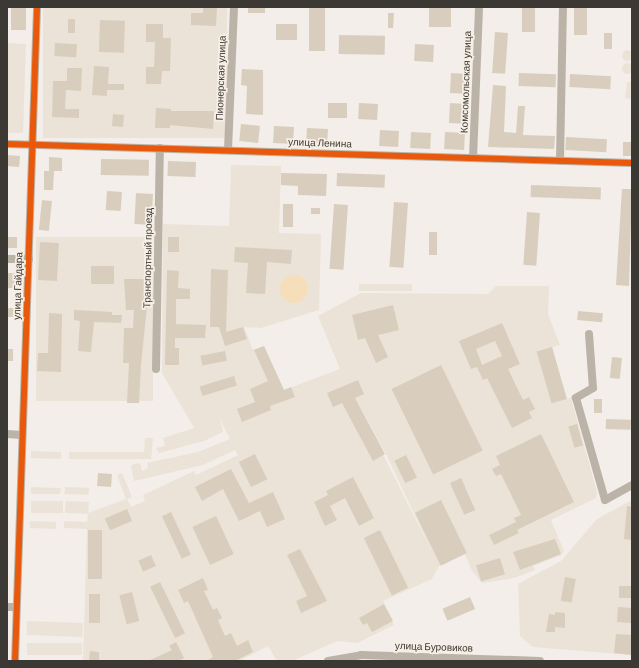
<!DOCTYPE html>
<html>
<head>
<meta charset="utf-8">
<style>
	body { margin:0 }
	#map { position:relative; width:639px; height:668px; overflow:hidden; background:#f3eee9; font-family:Barlow,sans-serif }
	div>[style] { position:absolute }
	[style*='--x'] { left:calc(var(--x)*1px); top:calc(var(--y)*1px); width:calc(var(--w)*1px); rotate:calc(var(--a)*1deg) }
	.built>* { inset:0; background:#ebe3d7; transform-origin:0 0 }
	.round { border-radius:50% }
	.green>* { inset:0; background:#f6deba }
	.building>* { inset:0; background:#d9cebd; transform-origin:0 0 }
	.minor>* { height:8px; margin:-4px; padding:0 4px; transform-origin:4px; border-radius:4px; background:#bcb3a8 }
	.cycleway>* { height:6px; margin:-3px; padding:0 3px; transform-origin:3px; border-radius:3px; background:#e8590c }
	span { translate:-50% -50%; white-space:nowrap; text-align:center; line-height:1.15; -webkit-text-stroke:3.5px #f7efe5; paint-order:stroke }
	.street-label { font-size:10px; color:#3c3935 }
	.frame { position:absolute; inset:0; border:8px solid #3c3935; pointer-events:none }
</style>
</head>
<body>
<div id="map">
	<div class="built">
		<i style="left:43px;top:7px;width:184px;height:131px"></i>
		<i style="clip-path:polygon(7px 43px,26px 44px,23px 133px,7px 133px)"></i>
		<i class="round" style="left:621.5px;top:49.5px;width:11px;height:11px"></i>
		<i class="round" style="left:621.5px;top:62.5px;width:11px;height:11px"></i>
		<i style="clip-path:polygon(627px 82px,632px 82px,632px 99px,625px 98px)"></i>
		<i style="clip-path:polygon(evenodd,231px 165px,281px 166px,279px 233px,321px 234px,319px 310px,261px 328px,244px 327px,253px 350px,264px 346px,284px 390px,340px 369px,318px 316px,361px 293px,488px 294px,496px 286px,549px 286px,548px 314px,560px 345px,552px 347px,567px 399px,571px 398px,597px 492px,596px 498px,551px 520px,564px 551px,561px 555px,533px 566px,535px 570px,514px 578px,482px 583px,472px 571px,465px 554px,439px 566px,432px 579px,383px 601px,394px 625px,357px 643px,337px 641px,292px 661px,277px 661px,268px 646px,239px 661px,83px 661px,87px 529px,64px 528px,64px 521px,87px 522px,88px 514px,65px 513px,66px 501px,89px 502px,88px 513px,126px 499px,117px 475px,122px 473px,132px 497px,127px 499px,131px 507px,145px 501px,143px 495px,194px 471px,196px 475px,238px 455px,235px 450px,203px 465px,134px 481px,131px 465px,140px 463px,142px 471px,148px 468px,147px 463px,198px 452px,230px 439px,220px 419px,223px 432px,204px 441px,159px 453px,156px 448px,165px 446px,163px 438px,194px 428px,162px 373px,163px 224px,229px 226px,231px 165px,358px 403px,387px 456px,432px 552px,357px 403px,358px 403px)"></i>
		<i style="left:36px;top:237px;width:117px;height:164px"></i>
		<i style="left:359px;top:284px;width:53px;height:7px"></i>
		<i style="clip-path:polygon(145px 438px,153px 438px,151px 459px,69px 459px,69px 452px,144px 452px)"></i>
		<i style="left:31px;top:451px;width:30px;height:7px;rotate:2deg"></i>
		<i style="clip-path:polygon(31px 487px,61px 488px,60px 494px,31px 494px)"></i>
		<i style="left:65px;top:487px;width:24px;height:7px;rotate:2deg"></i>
		<i style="clip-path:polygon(632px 500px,632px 655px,533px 647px,520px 636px,518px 584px,561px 561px,597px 519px)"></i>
		<i style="left:31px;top:501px;width:32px;height:12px"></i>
		<i style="left:30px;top:521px;width:26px;height:7px;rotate:2deg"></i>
		<i style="left:27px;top:621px;width:56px;height:14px;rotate:2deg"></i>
		<i style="left:27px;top:643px;width:55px;height:12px"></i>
	</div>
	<div class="green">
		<i class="round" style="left:280px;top:275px;width:28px;height:28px"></i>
	</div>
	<div class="building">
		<i style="left:11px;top:7px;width:15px;height:23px"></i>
		<i style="clip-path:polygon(203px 7px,217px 7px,216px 26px,191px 25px,191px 13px,203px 13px)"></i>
		<i style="left:248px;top:7px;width:17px;height:6px"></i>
		<i style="left:309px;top:7px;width:16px;height:44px"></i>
		<i style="left:429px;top:7px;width:22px;height:20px"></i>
		<i style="left:522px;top:7px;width:13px;height:25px"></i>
		<i style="left:574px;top:7px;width:13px;height:28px"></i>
		<i style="clip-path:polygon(388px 13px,394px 13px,393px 28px,388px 28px)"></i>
		<i style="left:68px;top:19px;width:7px;height:14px"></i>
		<i style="left:100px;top:20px;width:25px;height:32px;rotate:2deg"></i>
		<i style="clip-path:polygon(146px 24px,163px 24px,163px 38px,171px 38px,170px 71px,162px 71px,161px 84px,146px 84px,146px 67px,154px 67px,155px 42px,146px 42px)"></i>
		<i style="left:276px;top:24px;width:21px;height:16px"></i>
		<i style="left:495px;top:32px;width:13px;height:41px;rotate:4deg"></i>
		<i style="left:604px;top:33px;width:8px;height:16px"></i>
		<i style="left:339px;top:35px;width:46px;height:19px;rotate:1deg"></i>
		<i style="left:55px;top:43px;width:22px;height:13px;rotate:3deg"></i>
		<i style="left:415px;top:44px;width:19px;height:17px;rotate:3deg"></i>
		<i style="clip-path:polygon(94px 66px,109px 67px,108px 84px,124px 84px,124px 90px,107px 90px,107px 96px,92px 95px)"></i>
		<i style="clip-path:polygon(67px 68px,82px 68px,81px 91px,66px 90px,65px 109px,79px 109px,79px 118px,52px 117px,53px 81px,67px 81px)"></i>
		<i style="clip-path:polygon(242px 69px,263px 70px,263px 115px,246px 114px,247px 86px,241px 85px)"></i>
		<i style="left:451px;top:73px;width:17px;height:20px;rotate:3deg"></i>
		<i style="left:519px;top:73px;width:37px;height:13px;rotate:2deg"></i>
		<i style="left:570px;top:74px;width:41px;height:13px;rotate:3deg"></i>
		<i style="clip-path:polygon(493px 85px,506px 86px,504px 132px,516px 133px,518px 106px,525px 106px,523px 135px,555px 136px,554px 149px,488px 147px)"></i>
		<i style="left:328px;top:103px;width:19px;height:15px"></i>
		<i style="left:359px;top:103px;width:19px;height:16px;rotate:3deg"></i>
		<i style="left:450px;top:103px;width:17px;height:20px;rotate:3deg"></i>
		<i style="clip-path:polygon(156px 108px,171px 109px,171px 111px,214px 111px,213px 129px,170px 125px,170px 128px,155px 128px)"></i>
		<i style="left:113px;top:114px;width:11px;height:12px;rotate:5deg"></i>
		<i style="left:241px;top:124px;width:19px;height:17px;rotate:6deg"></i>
		<i style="left:274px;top:126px;width:20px;height:17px;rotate:3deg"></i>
		<i style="left:307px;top:128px;width:21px;height:16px;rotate:3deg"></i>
		<i style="left:380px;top:130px;width:19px;height:16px;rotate:3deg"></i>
		<i style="left:411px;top:132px;width:20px;height:16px;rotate:3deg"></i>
		<i style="left:445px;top:132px;width:20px;height:17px;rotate:3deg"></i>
		<i style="left:566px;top:137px;width:41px;height:13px;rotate:3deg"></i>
		<i style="left:623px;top:142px;width:9px;height:14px"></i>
		<i style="left:7px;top:155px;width:13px;height:11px;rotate:4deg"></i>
		<i style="clip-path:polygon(49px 157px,62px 158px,62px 171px,54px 171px,53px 190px,44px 190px,44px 171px,49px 171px)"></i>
		<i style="left:101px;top:159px;width:48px;height:16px;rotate:1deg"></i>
		<i style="left:168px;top:161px;width:28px;height:15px;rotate:2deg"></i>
		<i style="clip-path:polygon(281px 173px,327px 174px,326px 196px,298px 195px,298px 186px,281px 185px)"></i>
		<i style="left:337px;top:173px;width:48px;height:13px;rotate:2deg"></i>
		<i style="left:531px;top:185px;width:70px;height:12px;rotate:2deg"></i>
		<i style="clip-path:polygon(622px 189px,632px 189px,629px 286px,616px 285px)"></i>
		<i style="left:107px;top:191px;width:15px;height:19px;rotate:4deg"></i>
		<i style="left:136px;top:193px;width:17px;height:31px;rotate:3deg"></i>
		<i style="left:42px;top:200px;width:10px;height:30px;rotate:6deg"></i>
		<i style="left:394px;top:202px;width:14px;height:65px;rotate:4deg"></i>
		<i style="left:283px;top:204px;width:10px;height:23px"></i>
		<i style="left:334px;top:204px;width:14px;height:65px;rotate:4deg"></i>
		<i style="left:311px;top:208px;width:9px;height:6px"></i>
		<i style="left:527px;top:212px;width:13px;height:53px;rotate:4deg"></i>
		<i style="left:429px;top:232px;width:8px;height:23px"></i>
		<i style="left:7px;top:237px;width:10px;height:11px"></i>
		<i style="left:168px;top:237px;width:11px;height:15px"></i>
		<i style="left:40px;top:242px;width:19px;height:38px;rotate:3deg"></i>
		<i style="clip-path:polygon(235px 247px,292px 250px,291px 264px,267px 262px,265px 294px,246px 293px,248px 263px,234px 262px)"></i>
		<i style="left:91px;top:266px;width:23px;height:18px"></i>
		<i style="clip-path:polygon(211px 269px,228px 270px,226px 332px,243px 327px,247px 339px,225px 346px,219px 327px,210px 327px)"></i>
		<i style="clip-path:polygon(167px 270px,179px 271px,178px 288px,190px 289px,190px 299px,176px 299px,176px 324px,206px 325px,205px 338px,175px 338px,175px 348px,179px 348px,179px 365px,165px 365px)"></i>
		<i style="left:7px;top:273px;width:9px;height:15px"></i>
		<i style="clip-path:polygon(124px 279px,146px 279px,148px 298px,141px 364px,139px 403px,127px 403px,129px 363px,123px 363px,124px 328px,133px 328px,134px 310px,126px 310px)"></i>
		<i style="clip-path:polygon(393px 305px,399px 330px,378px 335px,388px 357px,376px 363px,365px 338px,358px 340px,352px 315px)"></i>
		<i style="left:7px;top:308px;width:8px;height:9px"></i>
		<i style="clip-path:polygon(74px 310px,112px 312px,112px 315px,122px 315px,121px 323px,94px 322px,91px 352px,78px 351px,80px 321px,74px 320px)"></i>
		<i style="left:578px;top:311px;width:25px;height:9px;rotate:5deg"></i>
		<i style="clip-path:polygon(49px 313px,62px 314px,61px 372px,37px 371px,38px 353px,48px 353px)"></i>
		<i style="clip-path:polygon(evenodd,502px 323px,520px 364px,508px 369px,523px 400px,529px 397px,535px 409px,529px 412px,532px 418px,512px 428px,487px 378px,483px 380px,477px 367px,471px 369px,459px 341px,502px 323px,495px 341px,502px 356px,482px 365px,476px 349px,495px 341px)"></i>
		<i style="clip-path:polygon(264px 346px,284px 390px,291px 387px,295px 397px,270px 406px,271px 410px,242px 422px,237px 409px,255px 402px,250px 389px,268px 381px,254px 350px)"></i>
		<i style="left:552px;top:347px;width:54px;height:16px;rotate:74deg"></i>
		<i style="left:7px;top:349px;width:6px;height:12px"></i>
		<i style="left:225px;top:351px;width:10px;height:25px;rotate:79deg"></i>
		<i style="left:612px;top:357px;width:10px;height:21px;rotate:6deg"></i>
		<i style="left:441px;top:365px;width:95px;height:55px;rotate:64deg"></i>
		<i style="left:234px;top:376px;width:10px;height:36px;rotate:73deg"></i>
		<i style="clip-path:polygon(358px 380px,364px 394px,355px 398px,385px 454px,373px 461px,342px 403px,333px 407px,327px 393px)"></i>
		<i style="left:594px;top:399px;width:8px;height:14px"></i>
		<i style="left:606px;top:419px;width:25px;height:10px;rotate:2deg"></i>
		<i style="left:577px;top:424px;width:22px;height:9px;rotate:74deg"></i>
		<i style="clip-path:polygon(541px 434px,574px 502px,517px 530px,519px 533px,494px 545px,489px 535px,516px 522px,514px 518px,521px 515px,501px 474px,496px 476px,492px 469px,500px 465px,496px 456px)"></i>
		<i style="left:255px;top:454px;width:28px;height:18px;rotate:64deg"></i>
		<i style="left:406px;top:455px;width:25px;height:13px;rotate:64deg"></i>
		<i style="clip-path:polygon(231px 469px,249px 503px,273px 492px,285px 519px,267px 527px,260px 511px,239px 521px,223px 489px,202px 501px,195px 487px)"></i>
		<i style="left:98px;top:473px;width:14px;height:13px;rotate:4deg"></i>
		<i style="clip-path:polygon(353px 477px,374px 518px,359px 526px,345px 498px,330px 506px,337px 520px,325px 526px,314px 502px,328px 495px,326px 491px)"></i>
		<i style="left:461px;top:478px;width:35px;height:12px;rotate:66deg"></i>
		<i style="left:441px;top:500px;width:59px;height:29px;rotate:64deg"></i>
		<i style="clip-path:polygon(627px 506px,632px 507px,632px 540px,624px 539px)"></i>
		<i style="left:127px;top:509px;width:13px;height:24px;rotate:67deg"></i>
		<i style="left:171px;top:512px;width:47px;height:10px;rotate:65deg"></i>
		<i style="left:216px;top:516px;width:42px;height:26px;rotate:65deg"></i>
		<i style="left:88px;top:530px;width:14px;height:49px"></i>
		<i style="left:380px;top:530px;width:64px;height:18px;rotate:64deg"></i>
		<i style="clip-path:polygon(555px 539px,561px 554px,520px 570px,513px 552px)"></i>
		<i style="clip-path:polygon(300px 549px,327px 601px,301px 613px,296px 601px,307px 596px,287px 555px)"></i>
		<i style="left:151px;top:555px;width:12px;height:14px;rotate:66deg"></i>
		<i style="left:500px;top:558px;width:17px;height:25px;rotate:73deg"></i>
		<i style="left:565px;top:577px;width:11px;height:24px;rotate:10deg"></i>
		<i style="clip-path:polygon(203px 578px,208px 590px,204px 591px,213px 610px,217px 608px,222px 618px,218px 620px,225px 636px,231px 633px,237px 646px,248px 640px,253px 652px,235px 661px,206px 661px,213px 657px,188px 601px,184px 603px,178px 590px)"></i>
		<i style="left:160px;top:582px;width:57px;height:11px;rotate:64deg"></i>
		<i style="left:619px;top:586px;width:13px;height:12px"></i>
		<i style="left:132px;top:592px;width:30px;height:13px;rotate:76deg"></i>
		<i style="left:89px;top:594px;width:11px;height:29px"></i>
		<i style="left:470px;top:597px;width:13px;height:30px;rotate:67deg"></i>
		<i style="clip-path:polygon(384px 604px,393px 621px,372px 632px,367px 623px,363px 625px,359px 618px)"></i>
		<i style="left:618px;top:607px;width:14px;height:15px;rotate:4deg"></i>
		<i style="clip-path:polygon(555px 612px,565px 613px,565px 628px,555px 627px,555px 632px,546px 632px,549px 614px,555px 615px)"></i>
		<i style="clip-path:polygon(616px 634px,632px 635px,632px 655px,614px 653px)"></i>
		<i style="clip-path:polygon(176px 642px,184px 658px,178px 661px,148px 661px,172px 650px,169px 646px)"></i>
		<i style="clip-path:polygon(90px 651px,99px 652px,99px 661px,89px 661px)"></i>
	</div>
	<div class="minor">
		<i style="--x:7;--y:144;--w:625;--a:1.74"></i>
		<i style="--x:228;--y:150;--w:143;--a:-87.6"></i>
		<i style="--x:473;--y:158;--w:151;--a:-87.7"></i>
		<i style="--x:560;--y:161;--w:154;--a:-88.9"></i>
		<i style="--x:7;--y:259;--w:22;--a:0"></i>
		<i style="--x:589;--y:334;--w:54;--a:85.8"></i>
		<i style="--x:593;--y:388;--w:20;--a:150"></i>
		<i style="--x:576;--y:398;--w:106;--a:74.1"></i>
		<i style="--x:605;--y:500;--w:31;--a:-29"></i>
		<i style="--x:156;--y:369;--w:221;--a:-89"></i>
		<i style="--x:7;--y:434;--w:15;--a:4"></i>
		<i style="--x:7;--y:607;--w:9;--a:0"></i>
		<i style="--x:15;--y:661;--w:654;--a:-88.07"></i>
		<i style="--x:328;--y:661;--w:34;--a:-10"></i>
		<i style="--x:361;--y:655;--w:179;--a:1.9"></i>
	</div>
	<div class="cycleway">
		<i style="--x:7;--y:144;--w:625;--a:1.74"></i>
		<i style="--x:15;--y:661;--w:654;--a:-88.07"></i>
	</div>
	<div class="street-label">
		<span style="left:221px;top:78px;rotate:-88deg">Пионерская улица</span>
		<span style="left:466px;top:82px;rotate:-88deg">Комсомольская улица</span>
		<span style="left:320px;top:143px;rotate:2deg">улица Ленина</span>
		<span style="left:148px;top:258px;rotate:-89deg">Транспортный проезд</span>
		<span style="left:18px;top:286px;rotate:-88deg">улица Гайдара</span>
		<span style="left:434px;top:647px;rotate:2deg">улица Буровиков</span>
	</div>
	<div class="frame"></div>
</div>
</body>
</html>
